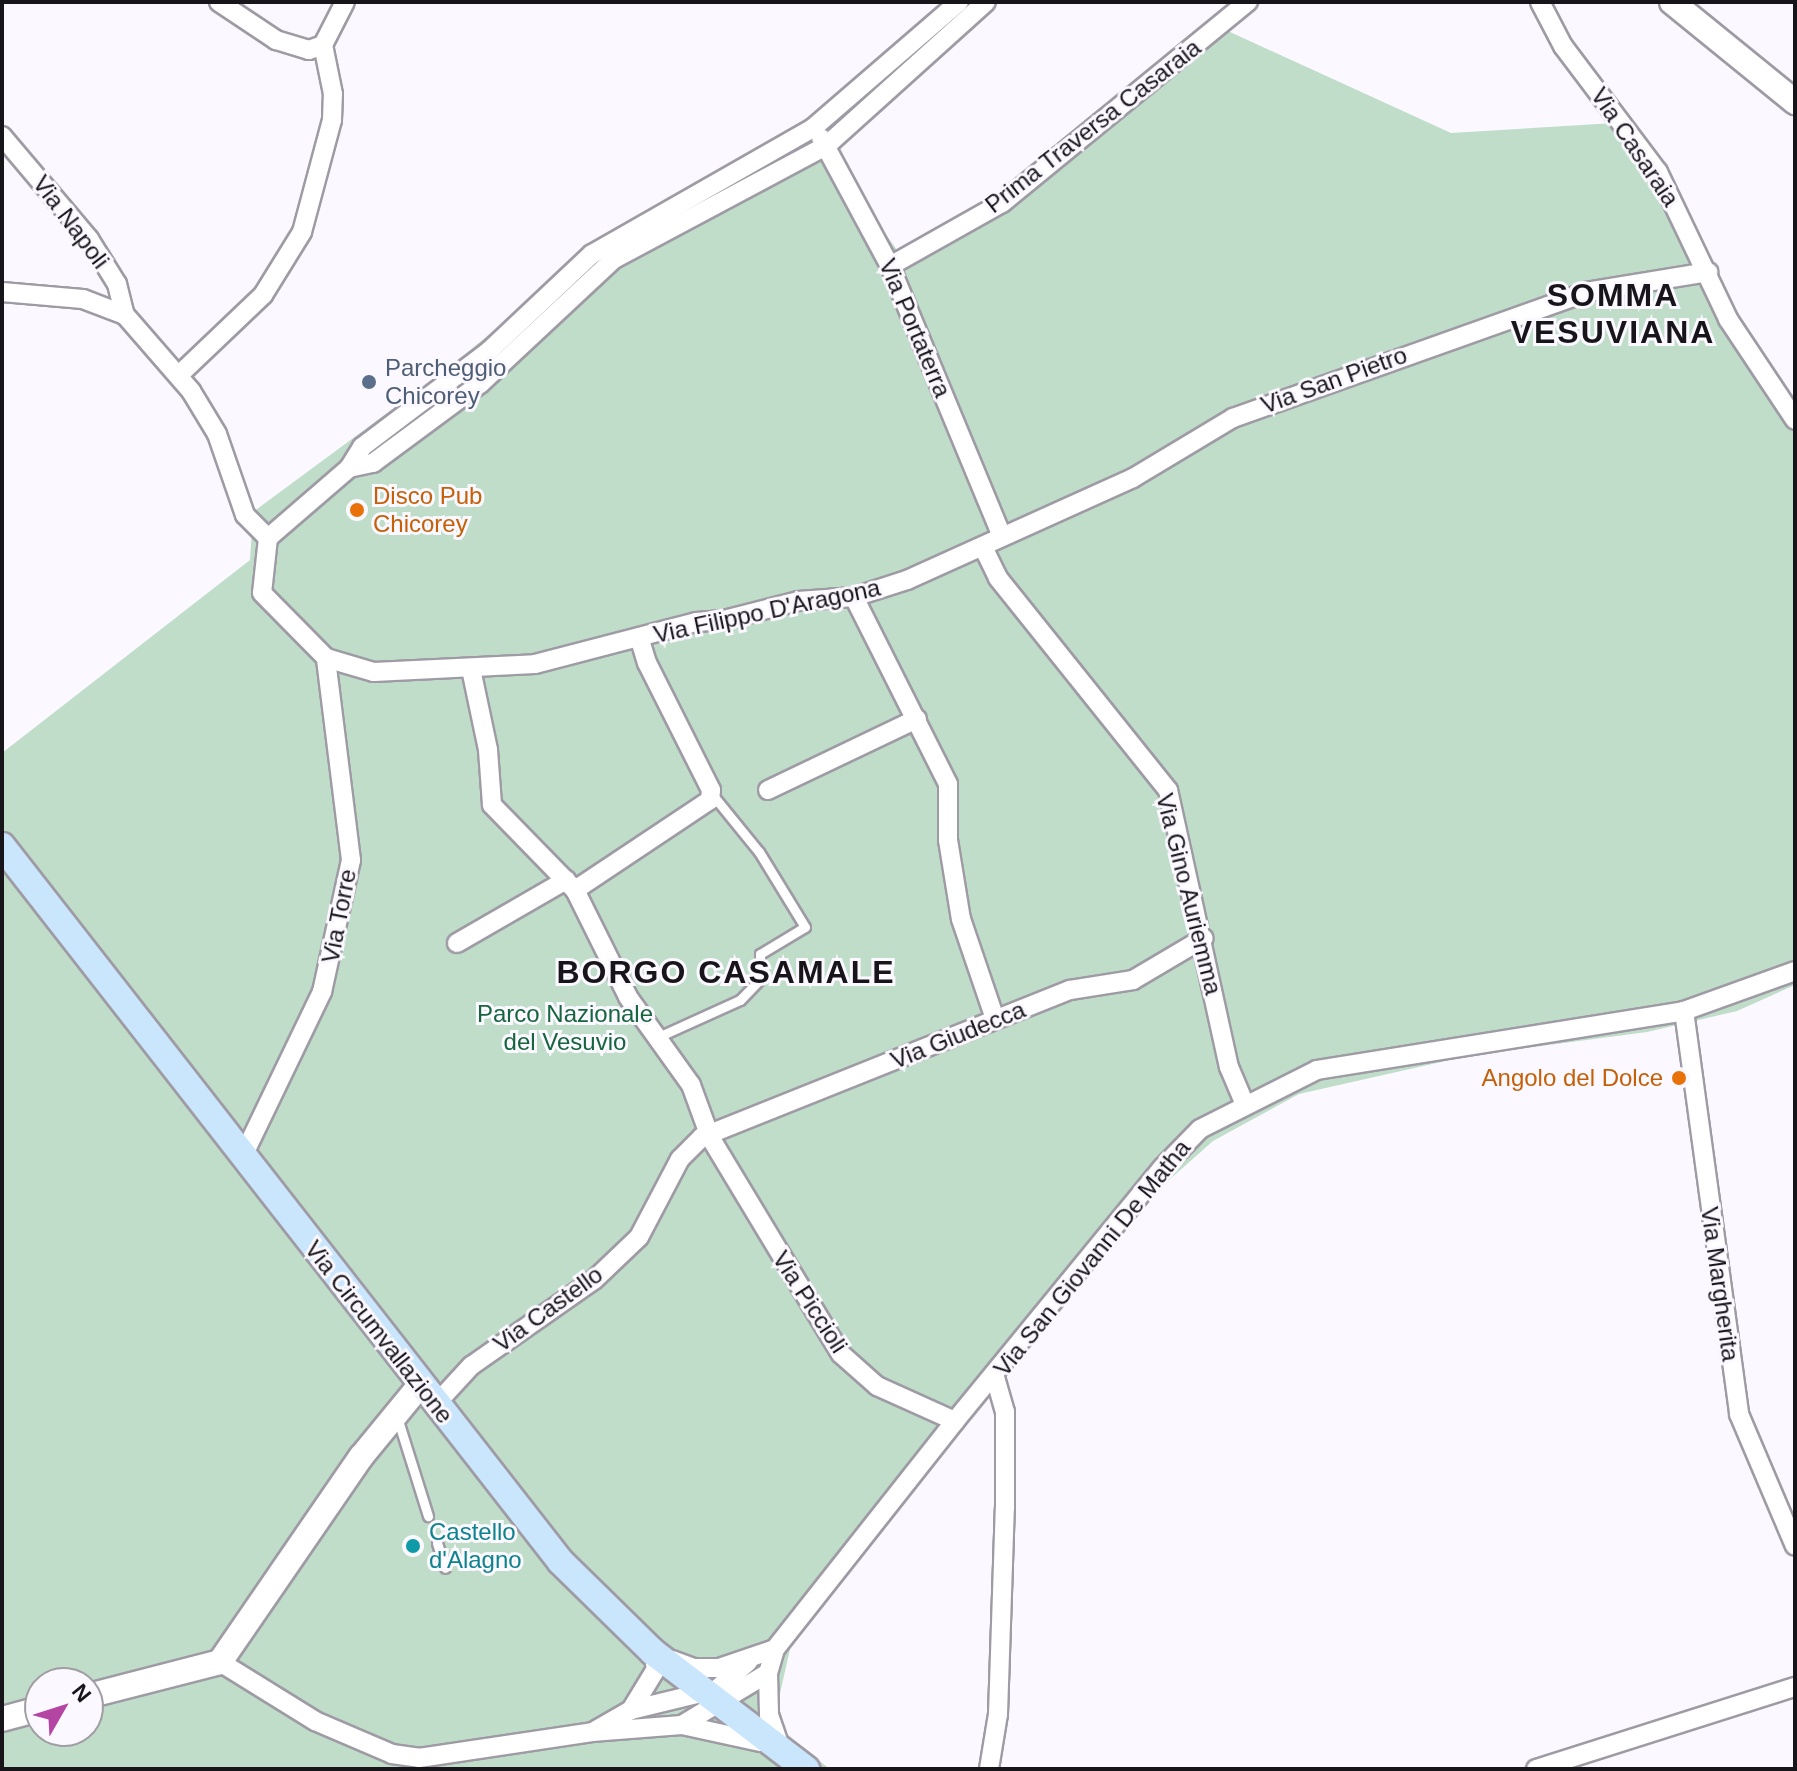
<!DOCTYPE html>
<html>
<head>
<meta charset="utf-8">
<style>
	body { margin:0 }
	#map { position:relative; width:1797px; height:1771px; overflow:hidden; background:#fbf8ff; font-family:Arial,sans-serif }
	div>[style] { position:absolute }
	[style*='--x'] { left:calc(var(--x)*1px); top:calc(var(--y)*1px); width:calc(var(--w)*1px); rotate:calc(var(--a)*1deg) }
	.green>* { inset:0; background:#bfddc9 }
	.roads { filter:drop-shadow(2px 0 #9f9ba5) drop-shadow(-2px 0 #9f9ba5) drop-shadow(0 2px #9f9ba5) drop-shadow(0 -2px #9f9ba5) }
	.service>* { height:9px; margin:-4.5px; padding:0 4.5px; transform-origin:4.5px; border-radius:4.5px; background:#fff }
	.minor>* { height:18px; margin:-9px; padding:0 9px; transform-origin:9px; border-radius:9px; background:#fff }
	.tertiary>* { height:24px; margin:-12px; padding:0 12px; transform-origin:12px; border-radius:12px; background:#fff }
	.secondary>* { height:26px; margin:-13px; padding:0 13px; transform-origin:13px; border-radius:13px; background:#cae6fd }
	.dots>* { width:22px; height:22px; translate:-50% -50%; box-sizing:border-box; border:4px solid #fbf8ff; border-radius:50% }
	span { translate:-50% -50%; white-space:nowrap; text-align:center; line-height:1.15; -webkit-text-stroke:6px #fbf8ff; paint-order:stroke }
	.street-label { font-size:24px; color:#171519 }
	.service-label { font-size:24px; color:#4e5e75 }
	.left { translate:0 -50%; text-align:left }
	.food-label { font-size:24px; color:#c56008 }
	.right { translate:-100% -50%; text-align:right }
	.park-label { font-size:24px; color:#15653e }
	.culture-label { font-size:24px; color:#0d838f }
	.district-label { font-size:32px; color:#171519; font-weight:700; letter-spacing:2px }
	.frame { position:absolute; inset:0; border:4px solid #171519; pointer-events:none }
	.north { position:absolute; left:24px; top:1667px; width:80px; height:80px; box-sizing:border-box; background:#fbf8ff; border:2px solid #a09da3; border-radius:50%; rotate:51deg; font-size:22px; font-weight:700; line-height:32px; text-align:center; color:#171519 }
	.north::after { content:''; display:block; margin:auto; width:28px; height:36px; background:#b445a3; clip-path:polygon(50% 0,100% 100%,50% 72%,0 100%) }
</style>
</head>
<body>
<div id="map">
	<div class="green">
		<i style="clip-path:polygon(evenodd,1206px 21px,1451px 133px,1631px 122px,1680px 193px,1741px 322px,1795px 407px,1795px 985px,1737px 1011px,1647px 1032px,1472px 1055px,1299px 1094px,1213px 1141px,1151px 1196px,793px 1636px,778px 1702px,788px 1745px,795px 1743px,830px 1769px,2px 1769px,2px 753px,250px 560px,253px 512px,448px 368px,606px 239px,807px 126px,897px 250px,1007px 191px,1206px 21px,40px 1683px,88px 1683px,88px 1731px,40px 1731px,40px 1683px)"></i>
	</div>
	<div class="roads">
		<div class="service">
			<i style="--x:658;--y:1037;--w:90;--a:-24.3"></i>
			<i style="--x:740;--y:1000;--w:29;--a:-46"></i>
			<i style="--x:760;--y:979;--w:25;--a:-90"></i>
			<i style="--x:760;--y:954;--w:52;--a:-31"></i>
			<i style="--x:805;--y:927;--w:88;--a:-121.5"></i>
			<i style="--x:759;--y:852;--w:76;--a:-129.1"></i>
			<i style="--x:397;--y:1417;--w:104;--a:72.6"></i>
			<i style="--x:437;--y:1543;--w:26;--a:72"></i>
		</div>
		<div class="minor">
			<i style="--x:219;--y:2;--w:69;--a:33.7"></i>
			<i style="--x:276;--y:40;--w:34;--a:17"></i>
			<i style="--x:309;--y:50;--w:15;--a:-20"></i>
			<i style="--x:323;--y:45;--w:48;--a:-62.9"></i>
			<i style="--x:1540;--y:2;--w:50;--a:62.4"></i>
			<i style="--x:1563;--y:46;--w:158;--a:53"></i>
			<i style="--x:1658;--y:172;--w:163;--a:64.5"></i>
			<i style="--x:1728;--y:319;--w:121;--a:56.4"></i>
			<i style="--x:2;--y:136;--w:135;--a:49.8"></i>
			<i style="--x:89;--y:239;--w:53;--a:58.1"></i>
			<i style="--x:117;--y:284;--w:32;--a:76"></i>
			<i style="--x:821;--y:138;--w:145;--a:61.7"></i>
			<i style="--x:890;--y:266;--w:292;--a:67.5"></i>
			<i style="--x:890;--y:266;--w:129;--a:-29.4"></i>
			<i style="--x:1002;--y:203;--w:318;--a:-39.3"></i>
			<i style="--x:2;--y:292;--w:81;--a:4.9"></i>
			<i style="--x:83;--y:299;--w:45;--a:20.9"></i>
			<i style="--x:125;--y:315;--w:101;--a:49"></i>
			<i style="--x:191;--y:391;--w:50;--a:58.8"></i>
			<i style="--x:217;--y:434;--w:86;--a:70.9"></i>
			<i style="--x:245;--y:515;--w:33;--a:45"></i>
			<i style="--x:179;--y:375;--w:116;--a:-43.6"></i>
			<i style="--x:263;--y:295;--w:74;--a:-58.2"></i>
			<i style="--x:302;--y:232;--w:116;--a:-75"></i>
			<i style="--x:332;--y:120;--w:26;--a:-88"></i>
			<i style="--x:333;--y:94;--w:50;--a:-101.5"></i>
			<i style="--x:349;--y:468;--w:25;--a:-12"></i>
			<i style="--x:373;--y:463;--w:134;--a:-36.5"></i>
			<i style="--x:481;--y:383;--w:182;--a:-43"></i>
			<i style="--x:614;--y:259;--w:240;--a:-28.1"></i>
			<i style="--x:826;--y:146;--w:215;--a:-42"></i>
			<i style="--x:268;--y:538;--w:55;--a:96.2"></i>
			<i style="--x:262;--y:593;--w:91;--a:45.4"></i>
			<i style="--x:326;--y:658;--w:50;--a:16.3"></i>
			<i style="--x:374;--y:672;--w:161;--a:-2.8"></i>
			<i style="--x:535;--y:664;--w:166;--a:-14.6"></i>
			<i style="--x:696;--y:622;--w:28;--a:-4"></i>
			<i style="--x:724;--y:620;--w:76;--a:-14.4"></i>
			<i style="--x:798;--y:601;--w:56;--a:-4.1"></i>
			<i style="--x:854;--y:597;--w:56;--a:-17.8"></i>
			<i style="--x:907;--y:580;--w:248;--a:-24.3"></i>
			<i style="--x:1133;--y:478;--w:117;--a:-31"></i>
			<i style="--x:1233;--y:418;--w:375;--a:-19.6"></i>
			<i style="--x:1586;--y:292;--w:124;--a:-9.3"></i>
			<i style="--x:268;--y:538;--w:107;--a:-40.8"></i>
			<i style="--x:349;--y:468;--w:25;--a:-58"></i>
			<i style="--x:362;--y:447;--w:159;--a:-37.1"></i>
			<i style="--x:489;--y:351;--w:141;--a:-43.3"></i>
			<i style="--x:592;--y:254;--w:254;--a:-29.7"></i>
			<i style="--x:813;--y:128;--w:193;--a:-40.8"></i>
			<i style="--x:984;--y:549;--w:32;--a:64"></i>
			<i style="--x:998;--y:578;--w:272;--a:51.3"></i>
			<i style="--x:1168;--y:790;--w:284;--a:77.6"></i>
			<i style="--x:1229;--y:1067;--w:38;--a:67"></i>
			<i style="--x:854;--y:597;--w:209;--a:63.3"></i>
			<i style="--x:948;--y:784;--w:56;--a:90"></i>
			<i style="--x:948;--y:840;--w:80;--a:80.7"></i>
			<i style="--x:961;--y:919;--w:106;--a:71.2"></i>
			<i style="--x:471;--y:669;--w:83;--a:78.1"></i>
			<i style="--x:488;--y:750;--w:55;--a:85.8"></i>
			<i style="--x:492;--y:805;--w:119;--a:45.7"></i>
			<i style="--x:575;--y:890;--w:119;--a:63.6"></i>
			<i style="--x:628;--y:997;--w:108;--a:54.4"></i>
			<i style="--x:691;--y:1085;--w:55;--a:69.9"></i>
			<i style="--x:710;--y:1137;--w:253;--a:58.9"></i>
			<i style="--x:841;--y:1354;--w:48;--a:41.6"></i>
			<i style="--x:877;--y:1386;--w:85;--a:24.2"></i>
			<i style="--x:768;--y:790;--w:165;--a:-25.5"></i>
			<i style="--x:575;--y:890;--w:162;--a:-33.7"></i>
			<i style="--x:710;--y:800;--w:10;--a:-84"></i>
			<i style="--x:711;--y:790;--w:142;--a:-116.7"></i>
			<i style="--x:647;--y:663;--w:27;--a:-107"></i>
			<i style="--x:457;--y:943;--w:126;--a:-30"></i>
			<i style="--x:1684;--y:1011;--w:407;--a:82.2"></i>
			<i style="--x:1739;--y:1414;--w:143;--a:67"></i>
			<i style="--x:243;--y:1156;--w:182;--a:-64.3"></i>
			<i style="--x:322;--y:992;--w:135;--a:-77.6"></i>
			<i style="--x:351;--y:860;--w:204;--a:-97.1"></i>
			<i style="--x:436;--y:1404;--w:52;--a:-47.4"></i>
			<i style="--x:471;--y:1366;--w:150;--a:-35"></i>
			<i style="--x:594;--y:1280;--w:62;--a:-43.7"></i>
			<i style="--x:639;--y:1237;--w:88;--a:-62.3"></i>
			<i style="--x:680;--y:1159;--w:31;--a:-45"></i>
			<i style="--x:702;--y:1137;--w:396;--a:-21.8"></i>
			<i style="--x:1070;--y:990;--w:64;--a:-9"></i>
			<i style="--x:1133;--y:980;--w:82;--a:-30.6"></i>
			<i style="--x:775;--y:1649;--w:25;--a:106"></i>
			<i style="--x:768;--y:1673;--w:42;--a:88.6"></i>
			<i style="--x:769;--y:1715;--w:36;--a:71"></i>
			<i style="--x:672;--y:1660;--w:23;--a:20"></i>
			<i style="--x:694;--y:1668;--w:25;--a:0"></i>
			<i style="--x:719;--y:1668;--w:59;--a:-18.7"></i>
			<i style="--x:775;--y:1649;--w:290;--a:-51.7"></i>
			<i style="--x:955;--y:1421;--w:327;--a:-50.7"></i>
			<i style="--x:1162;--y:1168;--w:54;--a:-45.7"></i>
			<i style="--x:1200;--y:1129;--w:131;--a:-26.8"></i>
			<i style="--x:1317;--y:1070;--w:372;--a:-9.1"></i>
			<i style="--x:1684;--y:1011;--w:118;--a:-19.8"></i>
			<i style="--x:220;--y:1662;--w:112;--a:31.8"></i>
			<i style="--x:315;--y:1721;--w:84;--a:23.2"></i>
			<i style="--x:392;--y:1754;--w:27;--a:8"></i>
			<i style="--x:419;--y:1758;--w:175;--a:-8.5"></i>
			<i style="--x:592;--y:1732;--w:90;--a:-4.4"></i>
			<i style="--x:682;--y:1725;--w:80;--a:12.3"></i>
			<i style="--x:631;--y:1710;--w:48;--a:-58.6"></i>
			<i style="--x:656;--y:1669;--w:17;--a:-100"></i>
			<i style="--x:682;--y:1725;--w:100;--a:-31.2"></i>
			<i style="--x:596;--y:1730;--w:40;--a:-29.7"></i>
			<i style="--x:631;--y:1710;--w:89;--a:-13.7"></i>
			<i style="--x:717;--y:1689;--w:41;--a:-41.1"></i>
			<i style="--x:989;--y:1769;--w:56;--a:-80.7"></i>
			<i style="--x:998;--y:1714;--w:206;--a:-88.1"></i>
			<i style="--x:1005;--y:1508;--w:96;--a:-90"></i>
			<i style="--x:1005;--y:1412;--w:35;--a:-106"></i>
			<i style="--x:1536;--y:1769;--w:272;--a:-17.6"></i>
		</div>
		<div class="tertiary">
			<i style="--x:1672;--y:2;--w:159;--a:39.1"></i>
			<i style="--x:88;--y:1696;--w:136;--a:-14.4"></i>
			<i style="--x:220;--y:1662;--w:249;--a:-55.5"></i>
			<i style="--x:361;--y:1457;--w:94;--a:-50.6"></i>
			<i style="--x:2;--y:1719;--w:39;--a:-15"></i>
		</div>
		<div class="secondary">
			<i style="--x:2;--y:846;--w:908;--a:52.02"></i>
			<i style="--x:561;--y:1562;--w:129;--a:44.4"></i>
			<i style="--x:653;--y:1652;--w:193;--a:37.4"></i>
		</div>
	</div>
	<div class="dots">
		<i style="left:369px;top:382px;background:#5c6f8a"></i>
		<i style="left:357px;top:510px;background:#e8710a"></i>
		<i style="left:1679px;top:1078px;background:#e8710a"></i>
		<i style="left:413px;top:1546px;background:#0f9aa8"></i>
	</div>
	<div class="street-label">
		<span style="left:1093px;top:126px;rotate:-38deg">Prima Traversa Casaraia</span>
		<span style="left:1635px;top:147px;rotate:56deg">Via Casaraia</span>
		<span style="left:71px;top:222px;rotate:53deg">Via Napoli</span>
		<span style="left:915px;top:328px;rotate:67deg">Via Portaterra</span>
		<span style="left:1334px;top:380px;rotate:-20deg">Via San Pietro</span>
		<span style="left:767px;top:611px;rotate:-12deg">Via Filippo D'Aragona</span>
		<span style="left:1189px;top:894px;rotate:76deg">Via Gino Auriemma</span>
		<span style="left:339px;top:916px;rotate:-79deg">Via Torre</span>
		<span style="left:958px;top:1035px;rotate:-22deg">Via Giudecca</span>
		<span style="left:1092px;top:1258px;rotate:-51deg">Via San Giovanni De Matha</span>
		<span style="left:1720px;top:1284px;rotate:82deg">Via Margherita</span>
		<span style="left:810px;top:1302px;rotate:57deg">Via Piccioli</span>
		<span style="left:548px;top:1309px;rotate:-36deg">Via Castello</span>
		<span style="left:379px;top:1332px;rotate:52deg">Via Circumvallazione</span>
	</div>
	<div class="service-label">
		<span class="left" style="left:385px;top:382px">Parcheggio<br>Chicorey</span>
	</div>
	<div class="food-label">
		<span class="left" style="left:373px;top:510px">Disco Pub<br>Chicorey</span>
		<span class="right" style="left:1663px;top:1078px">Angolo del Dolce</span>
	</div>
	<div class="park-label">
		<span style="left:565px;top:1028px">Parco Nazionale<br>del Vesuvio</span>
	</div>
	<div class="culture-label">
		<span class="left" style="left:429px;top:1546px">Castello<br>d'Alagno</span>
	</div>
	<div class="district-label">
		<span style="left:1613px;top:314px">SOMMA<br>VESUVIANA</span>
		<span style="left:726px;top:972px">BORGO CASAMALE</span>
	</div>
	<div class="frame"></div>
	<div class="north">N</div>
</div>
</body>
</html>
